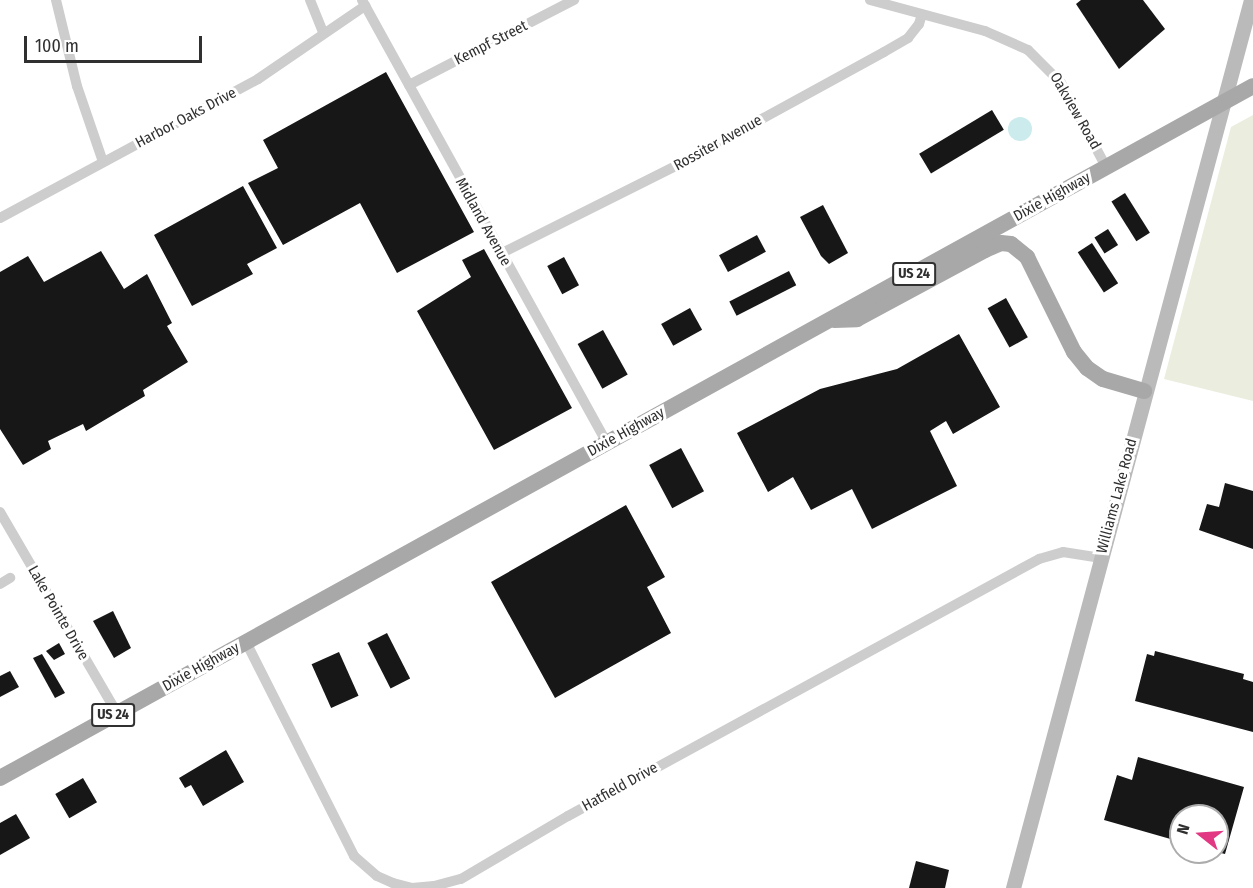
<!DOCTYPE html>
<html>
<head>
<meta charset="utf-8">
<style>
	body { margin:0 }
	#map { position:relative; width:1253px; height:888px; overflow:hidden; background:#fff; font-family:"Fira Sans Condensed",sans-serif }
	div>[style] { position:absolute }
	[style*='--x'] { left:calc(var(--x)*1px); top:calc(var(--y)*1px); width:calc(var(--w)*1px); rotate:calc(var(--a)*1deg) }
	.green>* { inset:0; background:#ebedde }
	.water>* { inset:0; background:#cbebec }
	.round { border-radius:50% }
	.building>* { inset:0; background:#171717; transform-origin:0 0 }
	.street>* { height:10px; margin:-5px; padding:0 5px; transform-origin:5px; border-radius:5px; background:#cdcdcd }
	.secondary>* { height:15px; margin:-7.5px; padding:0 7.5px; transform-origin:7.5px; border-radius:7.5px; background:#bababa }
	.primary>* { height:16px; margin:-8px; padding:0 8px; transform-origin:8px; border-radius:8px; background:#a8a8a8 }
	span { translate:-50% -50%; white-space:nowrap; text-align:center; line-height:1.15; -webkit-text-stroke:6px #fff; paint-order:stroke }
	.shield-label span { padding:2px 4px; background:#fff; border:2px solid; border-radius:4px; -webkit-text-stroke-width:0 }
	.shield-label { font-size:14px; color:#303030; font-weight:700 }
	.street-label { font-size:15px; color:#303030 }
	.north { position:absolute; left:1169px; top:804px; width:60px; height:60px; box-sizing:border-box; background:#fff; border:2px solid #acacac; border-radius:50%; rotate:287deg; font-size:16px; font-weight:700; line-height:24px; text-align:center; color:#303030 }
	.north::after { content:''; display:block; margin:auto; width:21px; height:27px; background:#e23783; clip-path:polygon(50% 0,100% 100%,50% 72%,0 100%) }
	.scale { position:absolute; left:24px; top:36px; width:178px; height:27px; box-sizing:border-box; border:3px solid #303030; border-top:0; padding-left:8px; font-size:18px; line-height:21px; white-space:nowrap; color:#303030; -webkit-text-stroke:4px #fff; paint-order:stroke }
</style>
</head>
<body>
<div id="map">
	<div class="green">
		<i style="clip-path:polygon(1253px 115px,1253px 401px,1164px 379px,1231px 127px)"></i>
	</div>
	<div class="water">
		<i class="round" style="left:1008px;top:117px;width:24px;height:24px"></i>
	</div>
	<div class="building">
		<i style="clip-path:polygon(1081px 0,1143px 0,1165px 29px,1119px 69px,1076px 4px)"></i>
		<i style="clip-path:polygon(386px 72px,474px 232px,397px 273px,360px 203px,283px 245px,248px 183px,278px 168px,263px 140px)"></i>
		<i style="left:992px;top:110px;width:23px;height:85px;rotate:59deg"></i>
		<i style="clip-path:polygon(243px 186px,277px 248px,247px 264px,253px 274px,192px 306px,154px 235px)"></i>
		<i style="left:1125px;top:193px;width:47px;height:16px;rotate:58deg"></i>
		<i style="clip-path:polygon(823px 205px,848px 253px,829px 264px,821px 256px,800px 217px)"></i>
		<i style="left:1108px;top:229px;width:19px;height:16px;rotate:58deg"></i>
		<i style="left:757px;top:235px;width:19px;height:43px;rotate:62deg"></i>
		<i style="left:1092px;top:243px;width:48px;height:17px;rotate:57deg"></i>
		<i style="clip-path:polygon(484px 249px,572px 408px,494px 450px,417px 311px,471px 277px,462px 260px)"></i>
		<i style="clip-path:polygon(101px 251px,124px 289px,147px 274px,172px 323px,167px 326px,188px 362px,143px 390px,145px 396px,86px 431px,83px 424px,48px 441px,51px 449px,23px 465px,0 429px,0 272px,28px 256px,44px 282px)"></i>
		<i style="left:564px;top:257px;width:32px;height:19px;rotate:62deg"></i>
		<i style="left:789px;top:271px;width:16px;height:67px;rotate:63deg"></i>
		<i style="left:1006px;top:298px;width:45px;height:21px;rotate:61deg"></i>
		<i style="left:690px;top:308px;width:25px;height:33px;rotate:61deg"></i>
		<i style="left:603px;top:330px;width:51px;height:29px;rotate:61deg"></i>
		<i style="clip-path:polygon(959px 334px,1000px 407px,953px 434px,946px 421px,930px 431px,957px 486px,872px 529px,852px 489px,811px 510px,793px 477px,768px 492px,737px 433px,820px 389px,897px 369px)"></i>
		<i style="left:681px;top:448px;width:49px;height:36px;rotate:62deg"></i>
		<i style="clip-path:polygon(1225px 483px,1253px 491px,1253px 549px,1199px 530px,1207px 504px,1219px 507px)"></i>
		<i style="clip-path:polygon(626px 505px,665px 577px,647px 587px,671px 633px,555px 698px,491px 582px)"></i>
		<i style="clip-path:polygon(113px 611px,131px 648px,114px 658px,93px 621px)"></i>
		<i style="left:387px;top:633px;width:51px;height:22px;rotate:63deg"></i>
		<i style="clip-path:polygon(59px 643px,65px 654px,54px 660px,46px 651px)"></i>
		<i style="clip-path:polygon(1155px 651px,1244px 674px,1243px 679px,1253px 682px,1253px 732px,1135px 701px,1147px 654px,1154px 656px)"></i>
		<i style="left:339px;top:652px;width:48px;height:30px;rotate:66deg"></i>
		<i style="clip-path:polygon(42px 654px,65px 693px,55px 698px,33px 658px)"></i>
		<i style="clip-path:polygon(10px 671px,19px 687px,0 697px,0 676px)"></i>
		<i style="clip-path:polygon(226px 750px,244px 782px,203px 806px,191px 785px,185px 788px,179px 778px)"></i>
		<i style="clip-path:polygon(1138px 757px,1244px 787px,1225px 854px,1217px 852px,1217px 816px,1181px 816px,1181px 842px,1104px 820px,1117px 775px,1132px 780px)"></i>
		<i style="left:83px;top:778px;width:28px;height:32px;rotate:60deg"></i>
		<i style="clip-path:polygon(16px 814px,30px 838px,0 855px,0 823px)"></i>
		<i style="clip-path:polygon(916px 861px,949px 870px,945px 888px,909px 888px)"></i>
	</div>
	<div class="street">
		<i style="--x:56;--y:0;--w:89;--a:76.3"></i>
		<i style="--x:77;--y:86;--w:80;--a:71.1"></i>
		<i style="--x:310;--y:0;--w:35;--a:68"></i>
		<i style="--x:362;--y:0;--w:506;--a:61.06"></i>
		<i style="--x:870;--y:0;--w:119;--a:15.1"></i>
		<i style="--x:985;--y:31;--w:47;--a:23.8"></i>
		<i style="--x:1028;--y:50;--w:47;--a:45"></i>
		<i style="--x:1061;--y:83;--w:95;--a:61.8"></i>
		<i style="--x:409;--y:85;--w:186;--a:-27.3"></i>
		<i style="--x:0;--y:218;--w:293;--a:-28.3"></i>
		<i style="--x:258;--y:79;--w:130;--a:-34.3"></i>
		<i style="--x:500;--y:254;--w:197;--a:-26.6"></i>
		<i style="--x:676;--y:166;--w:237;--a:-28.7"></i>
		<i style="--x:884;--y:52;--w:28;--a:-30"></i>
		<i style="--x:908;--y:38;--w:18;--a:-52"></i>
		<i style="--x:919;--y:24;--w:10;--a:-73"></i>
		<i style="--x:0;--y:512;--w:233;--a:59.8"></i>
		<i style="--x:0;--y:584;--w:12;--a:-31"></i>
		<i style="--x:246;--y:642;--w:240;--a:63.2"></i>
		<i style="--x:354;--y:856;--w:30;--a:41"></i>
		<i style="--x:377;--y:876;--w:17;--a:24"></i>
		<i style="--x:393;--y:883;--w:20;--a:15"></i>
		<i style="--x:412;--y:888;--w:22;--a:-5"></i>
		<i style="--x:434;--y:886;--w:28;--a:-15"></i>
		<i style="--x:461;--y:879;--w:124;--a:-30.5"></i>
		<i style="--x:568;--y:816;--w:537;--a:-28.62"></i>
		<i style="--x:1039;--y:559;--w:25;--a:-16"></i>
		<i style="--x:1063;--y:552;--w:37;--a:9"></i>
	</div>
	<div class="secondary">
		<i style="--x:1013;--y:888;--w:919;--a:-75"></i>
	</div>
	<div class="primary">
		<i style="--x:834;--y:320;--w:23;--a:-2"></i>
		<i style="--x:857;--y:319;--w:145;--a:-28.3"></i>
		<i style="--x:985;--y:250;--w:17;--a:-24"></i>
		<i style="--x:1001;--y:243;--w:10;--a:6"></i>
		<i style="--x:1011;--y:244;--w:21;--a:39"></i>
		<i style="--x:1027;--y:257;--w:106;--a:63.7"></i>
		<i style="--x:1074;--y:352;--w:21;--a:51"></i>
		<i style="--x:1087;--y:368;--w:19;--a:35"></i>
		<i style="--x:1103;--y:379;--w:43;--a:16.3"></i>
		<i style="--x:0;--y:778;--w:1431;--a:-28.91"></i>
	</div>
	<div class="shield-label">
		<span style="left:914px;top:274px">US 24</span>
		<span style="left:113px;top:715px">US 24</span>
	</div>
	<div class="street-label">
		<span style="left:491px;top:43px;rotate:-27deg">Kempf Street</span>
		<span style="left:1075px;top:111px;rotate:60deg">Oakview Road</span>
		<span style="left:186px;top:118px;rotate:-28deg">Harbor Oaks Drive</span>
		<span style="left:718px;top:143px;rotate:-29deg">Rossiter Avenue</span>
		<span style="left:1052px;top:197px;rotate:-29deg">Dixie Highway</span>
		<span style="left:483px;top:222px;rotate:61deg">Midland Avenue</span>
		<span style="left:626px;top:432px;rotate:-29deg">Dixie Highway</span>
		<span style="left:1117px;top:496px;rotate:-75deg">Williams Lake Road</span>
		<span style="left:58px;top:613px;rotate:60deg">Lake Pointe Drive</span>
		<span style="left:201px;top:667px;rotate:-29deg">Dixie Highway</span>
		<span style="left:620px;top:787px;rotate:-29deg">Hatfield Drive</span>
	</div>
	<div class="north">N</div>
	<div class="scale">100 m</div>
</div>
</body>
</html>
